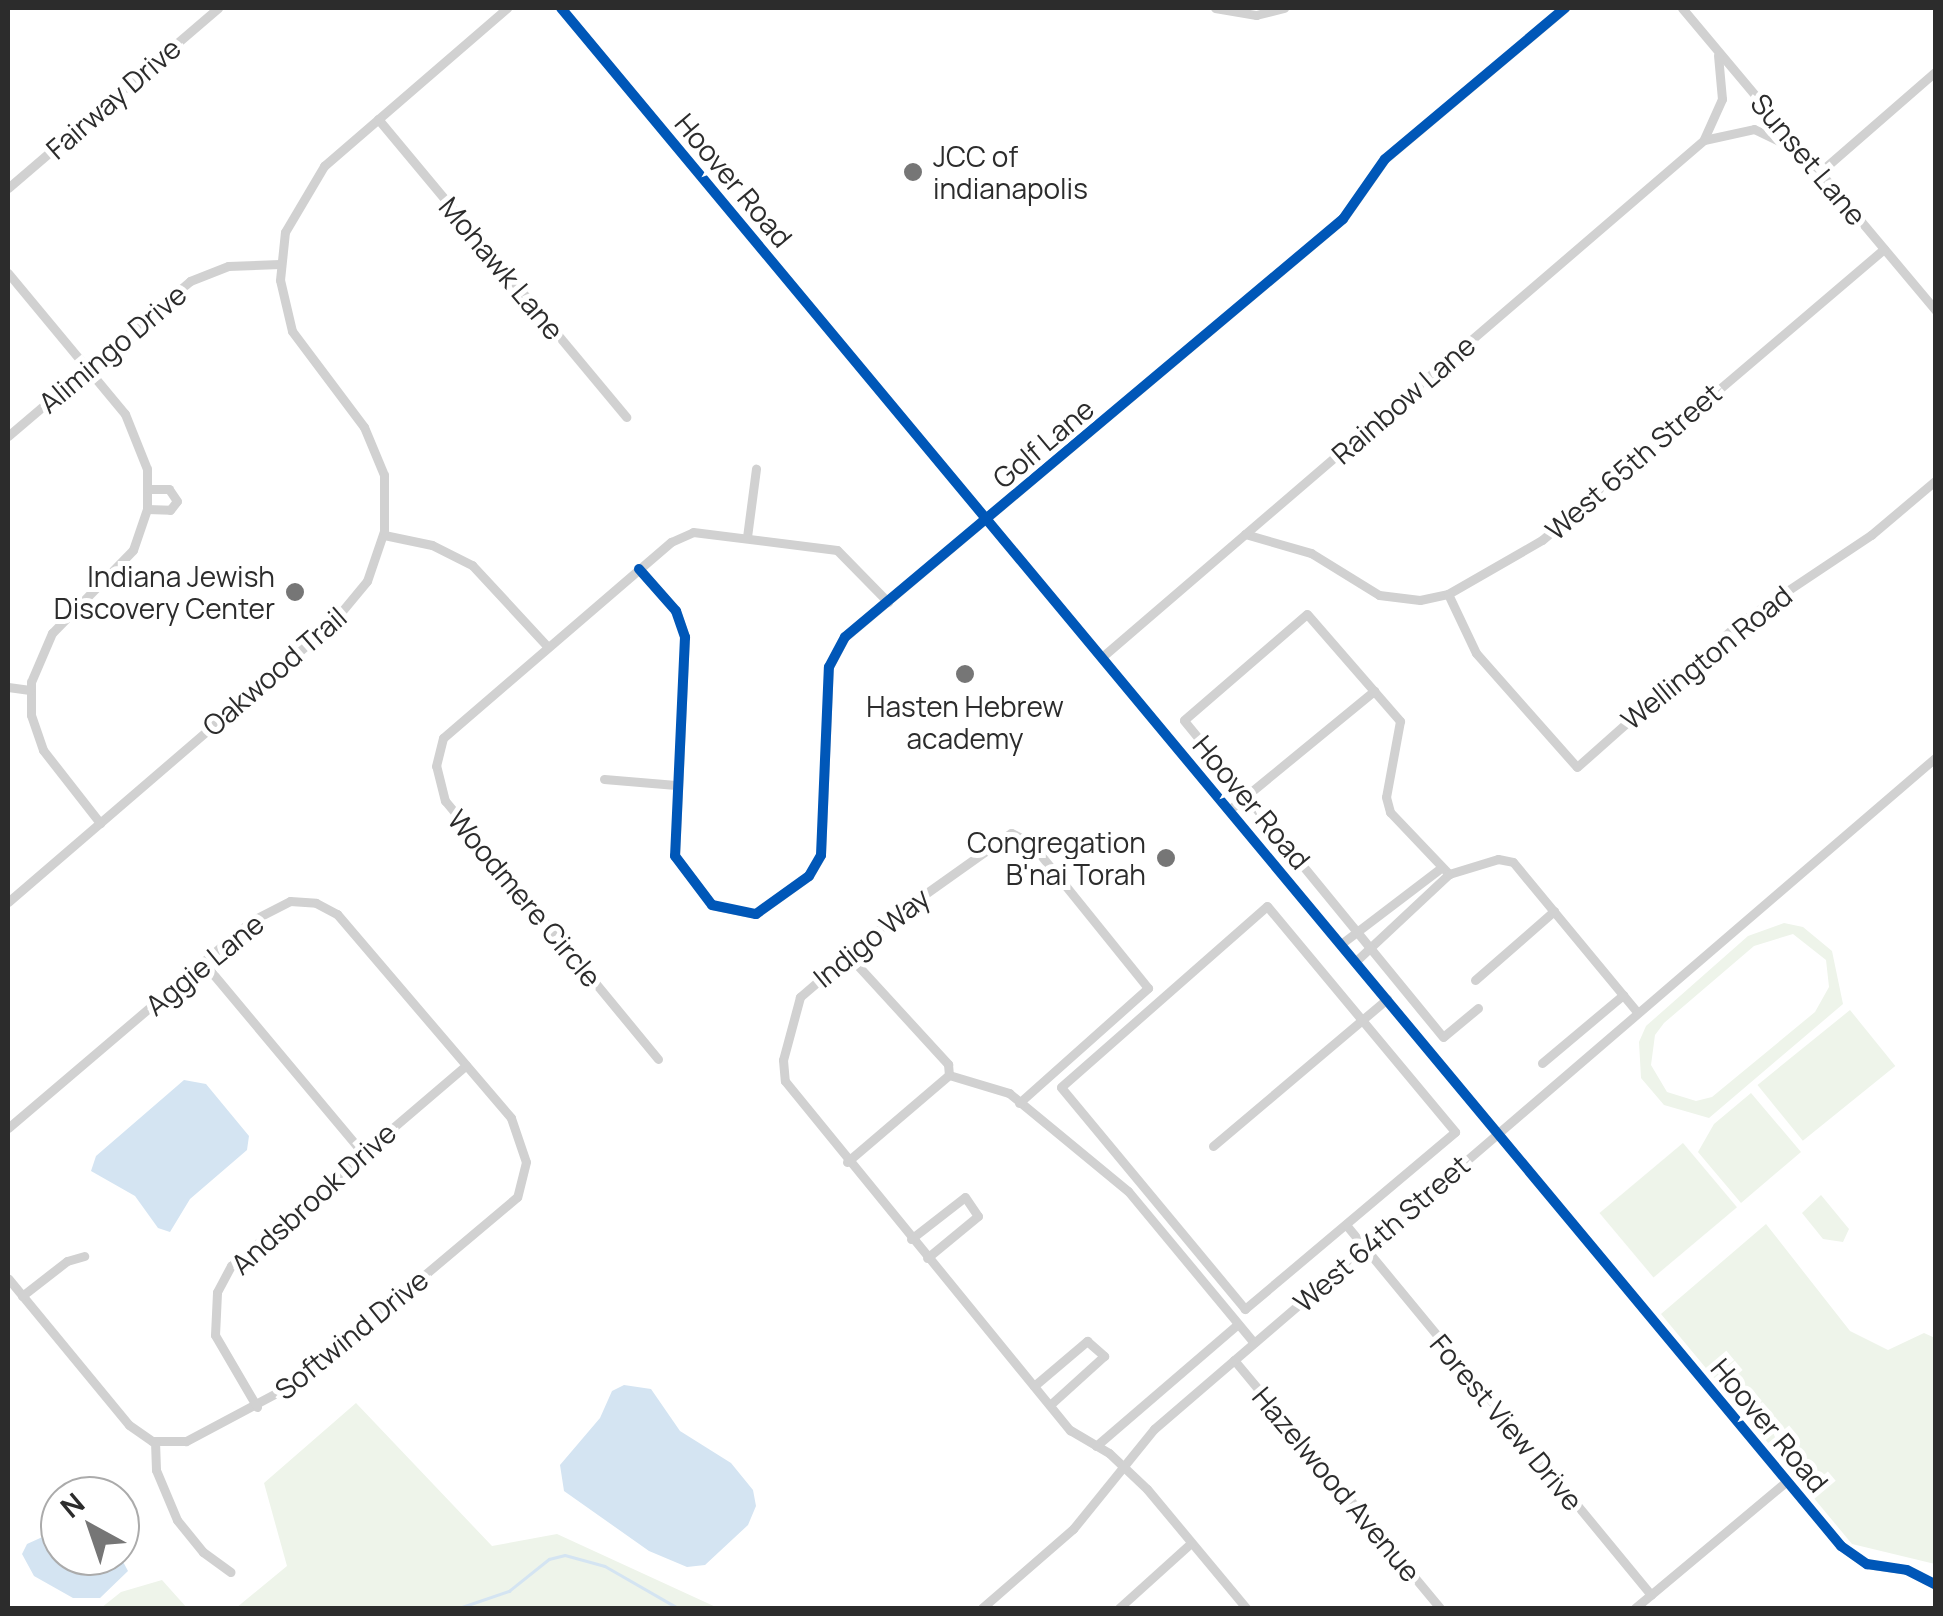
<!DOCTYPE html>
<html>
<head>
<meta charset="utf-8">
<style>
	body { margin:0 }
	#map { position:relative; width:1943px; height:1616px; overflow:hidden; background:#fff; font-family:Manrope,sans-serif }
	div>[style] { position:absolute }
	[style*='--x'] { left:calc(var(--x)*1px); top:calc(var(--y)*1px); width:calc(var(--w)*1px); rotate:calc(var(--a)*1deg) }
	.green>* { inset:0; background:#eef4ea; transform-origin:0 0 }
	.water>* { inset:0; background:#d4e4f2 }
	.stream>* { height:2.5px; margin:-1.25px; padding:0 1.25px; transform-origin:1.25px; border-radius:1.25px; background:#d4e4f2 }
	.minor>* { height:9px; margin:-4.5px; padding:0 4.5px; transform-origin:4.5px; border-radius:4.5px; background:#d1d1d1 }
	.cycleway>* { height:10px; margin:-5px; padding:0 5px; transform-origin:5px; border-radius:5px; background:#0057b8 }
	.dots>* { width:28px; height:28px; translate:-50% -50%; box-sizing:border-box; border:5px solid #fff; border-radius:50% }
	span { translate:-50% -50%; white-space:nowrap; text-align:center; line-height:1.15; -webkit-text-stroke:10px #fff; paint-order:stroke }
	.street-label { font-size:28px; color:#2c2c2c }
	.poi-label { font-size:28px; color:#2c2c2c }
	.left { translate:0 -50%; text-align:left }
	.right { translate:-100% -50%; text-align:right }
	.frame { position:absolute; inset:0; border:10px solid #2c2c2c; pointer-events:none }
	.north { position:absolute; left:40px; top:1476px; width:100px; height:100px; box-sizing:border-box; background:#fff; border:2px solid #ababab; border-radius:50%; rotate:320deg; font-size:28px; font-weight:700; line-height:40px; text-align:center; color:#2c2c2c }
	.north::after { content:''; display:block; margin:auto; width:35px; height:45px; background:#767676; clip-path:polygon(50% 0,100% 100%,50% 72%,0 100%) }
</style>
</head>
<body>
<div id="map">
	<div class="green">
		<i style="clip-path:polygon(evenodd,1784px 923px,1803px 927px,1832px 951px,1843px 1004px,1709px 1118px,1664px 1105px,1641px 1078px,1639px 1042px,1646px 1026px,1748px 936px,1784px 923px,1793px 934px,1826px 960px,1829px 987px,1815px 1012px,1712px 1097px,1696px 1101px,1667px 1092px,1651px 1065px,1655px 1035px,1664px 1023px,1754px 946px,1793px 934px)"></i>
		<i style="left:1850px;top:1010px;width:72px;height:119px;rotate:51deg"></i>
		<i style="clip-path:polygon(1751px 1093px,1801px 1152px,1741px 1203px,1698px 1152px,1714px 1124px)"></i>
		<i style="left:1683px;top:1143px;width:84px;height:109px;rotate:50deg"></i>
		<i style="clip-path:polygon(1821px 1195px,1849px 1229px,1843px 1242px,1823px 1239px,1802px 1213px)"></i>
		<i style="clip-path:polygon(1766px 1224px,1850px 1331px,1888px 1350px,1924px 1333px,1935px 1338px,1935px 1564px,1852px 1544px,1661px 1314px)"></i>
		<i style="clip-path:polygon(356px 1403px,492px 1546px,557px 1534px,718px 1608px,236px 1608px,287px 1566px,264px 1483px)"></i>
		<i style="clip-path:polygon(162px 1580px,187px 1608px,101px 1608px,121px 1592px)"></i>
	</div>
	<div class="water">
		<i style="clip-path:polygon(184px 1080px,206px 1084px,249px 1136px,247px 1150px,190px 1199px,170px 1232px,158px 1228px,135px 1196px,91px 1171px,96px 1156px)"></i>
		<i style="clip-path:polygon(624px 1385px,651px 1389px,680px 1431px,731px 1463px,753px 1490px,756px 1506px,748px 1525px,705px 1565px,687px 1567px,649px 1551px,564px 1491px,560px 1465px,600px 1418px,612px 1391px)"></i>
		<i style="clip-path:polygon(60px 1529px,60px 1556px,120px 1556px,128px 1571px,100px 1598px,73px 1598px,34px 1576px,22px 1554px,27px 1544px)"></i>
	</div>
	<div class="stream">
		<i style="--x:459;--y:1608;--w:53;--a:-18.8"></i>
		<i style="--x:509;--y:1591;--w:51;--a:-38.7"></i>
		<i style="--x:549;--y:1559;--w:16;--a:-14"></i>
		<i style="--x:565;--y:1555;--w:41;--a:15.4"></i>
		<i style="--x:605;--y:1566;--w:84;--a:29.9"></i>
	</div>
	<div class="minor">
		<i style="--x:561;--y:8;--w:2001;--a:50.23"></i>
		<i style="--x:1841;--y:1546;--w:32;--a:35"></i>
		<i style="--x:1867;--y:1564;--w:40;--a:8.5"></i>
		<i style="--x:1907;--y:1570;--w:33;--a:27"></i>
		<i style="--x:1215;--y:8;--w:42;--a:9.7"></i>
		<i style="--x:1256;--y:15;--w:29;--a:-14"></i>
		<i style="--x:1682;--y:8;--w:395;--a:50"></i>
		<i style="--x:378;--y:119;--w:388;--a:50.2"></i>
		<i style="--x:1704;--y:139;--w:44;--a:-65.8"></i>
		<i style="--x:1722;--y:99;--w:44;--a:-95.2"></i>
		<i style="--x:1820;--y:172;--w:154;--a:-41"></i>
		<i style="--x:8;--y:188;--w:277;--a:-40.6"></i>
		<i style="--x:8;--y:273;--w:183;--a:50.3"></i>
		<i style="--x:125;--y:414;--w:59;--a:68.2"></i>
		<i style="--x:147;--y:469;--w:40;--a:90"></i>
		<i style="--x:147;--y:509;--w:43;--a:108.9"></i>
		<i style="--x:133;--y:550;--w:116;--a:134.3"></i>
		<i style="--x:52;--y:633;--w:53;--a:113.2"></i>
		<i style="--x:31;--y:682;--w:33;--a:90"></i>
		<i style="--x:31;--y:715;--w:37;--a:71"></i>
		<i style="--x:43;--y:750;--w:93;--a:52"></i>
		<i style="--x:8;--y:436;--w:239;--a:-40.4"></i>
		<i style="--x:190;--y:281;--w:41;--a:-21.5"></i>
		<i style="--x:228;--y:266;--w:52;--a:-2.2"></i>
		<i style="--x:147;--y:509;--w:23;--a:2"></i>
		<i style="--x:170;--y:510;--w:11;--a:-52"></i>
		<i style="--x:177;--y:501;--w:14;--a:-124"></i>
		<i style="--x:169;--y:489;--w:20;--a:180"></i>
		<i style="--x:1245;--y:534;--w:69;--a:16.1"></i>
		<i style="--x:1311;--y:553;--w:80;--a:31.7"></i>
		<i style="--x:1379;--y:595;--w:41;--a:7"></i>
		<i style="--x:1420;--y:600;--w:29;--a:-12"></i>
		<i style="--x:1448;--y:594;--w:108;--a:-29.9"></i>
		<i style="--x:1542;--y:540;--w:449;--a:-40.4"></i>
		<i style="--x:384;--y:535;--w:49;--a:11.8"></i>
		<i style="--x:432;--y:545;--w:45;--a:26.6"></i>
		<i style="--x:472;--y:565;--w:110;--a:47.2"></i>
		<i style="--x:747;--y:537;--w:69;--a:-82.5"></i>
		<i style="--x:639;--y:569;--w:56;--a:48.6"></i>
		<i style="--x:676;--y:611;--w:28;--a:71"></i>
		<i style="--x:685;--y:637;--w:219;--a:92.6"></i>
		<i style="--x:675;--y:856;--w:61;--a:52.9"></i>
		<i style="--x:712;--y:905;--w:45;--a:11.6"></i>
		<i style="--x:756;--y:914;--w:65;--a:-35.6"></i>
		<i style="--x:809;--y:876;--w:24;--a:-60"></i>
		<i style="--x:821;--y:855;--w:188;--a:-87.6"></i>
		<i style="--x:829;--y:667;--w:34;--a:-62"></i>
		<i style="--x:845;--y:637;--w:650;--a:-40.01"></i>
		<i style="--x:1343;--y:219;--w:73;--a:-55"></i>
		<i style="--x:1385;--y:159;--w:235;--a:-40"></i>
		<i style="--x:1448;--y:594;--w:65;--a:64.6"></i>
		<i style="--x:1476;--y:653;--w:152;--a:48.5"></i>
		<i style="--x:1577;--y:767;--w:217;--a:-41.6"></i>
		<i style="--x:1739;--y:623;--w:159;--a:-33.7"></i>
		<i style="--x:1871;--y:535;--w:85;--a:-40.2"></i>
		<i style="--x:1102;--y:657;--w:794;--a:-40.66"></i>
		<i style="--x:1704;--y:140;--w:51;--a:-12.4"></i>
		<i style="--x:1754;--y:129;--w:53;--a:25.6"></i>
		<i style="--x:8;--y:687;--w:22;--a:8"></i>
		<i style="--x:604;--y:779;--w:72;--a:4.8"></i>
		<i style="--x:1229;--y:810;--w:188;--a:-39.4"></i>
		<i style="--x:8;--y:902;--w:429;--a:-40.7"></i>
		<i style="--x:333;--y:622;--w:53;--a:-50.3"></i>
		<i style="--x:367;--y:581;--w:53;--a:-71.2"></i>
		<i style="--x:384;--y:531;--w:56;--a:-90"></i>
		<i style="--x:384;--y:475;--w:52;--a:-112.6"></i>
		<i style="--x:364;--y:427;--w:120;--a:-126.9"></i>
		<i style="--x:292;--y:331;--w:52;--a:-103.2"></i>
		<i style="--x:280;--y:280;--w:48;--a:-84.1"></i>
		<i style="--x:285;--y:232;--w:77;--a:-59.4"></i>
		<i style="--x:324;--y:166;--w:242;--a:-40.8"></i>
		<i style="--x:1267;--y:906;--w:294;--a:50.2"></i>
		<i style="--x:1455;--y:1132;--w:275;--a:139.9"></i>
		<i style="--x:1245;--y:1309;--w:288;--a:-129.7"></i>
		<i style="--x:1061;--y:1087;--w:274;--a:-41.3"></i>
		<i style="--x:1341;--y:944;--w:122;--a:-37.3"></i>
		<i style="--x:849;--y:956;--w:147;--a:47.5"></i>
		<i style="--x:948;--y:1064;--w:11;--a:85"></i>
		<i style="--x:1356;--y:961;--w:127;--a:-43.1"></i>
		<i style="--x:203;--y:962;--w:246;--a:50.1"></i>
		<i style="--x:1475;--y:980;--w:105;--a:-41.1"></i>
		<i style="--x:1478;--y:1008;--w:45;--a:140.4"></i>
		<i style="--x:1443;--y:1037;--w:409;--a:-129.3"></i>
		<i style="--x:1184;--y:720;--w:162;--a:-40.8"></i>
		<i style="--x:1307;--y:614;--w:142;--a:49"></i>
		<i style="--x:1400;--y:721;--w:77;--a:100.4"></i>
		<i style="--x:1386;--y:797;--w:16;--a:75"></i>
		<i style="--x:1390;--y:812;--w:86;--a:46.4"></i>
		<i style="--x:1449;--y:874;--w:51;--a:-17"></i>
		<i style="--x:1498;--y:859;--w:15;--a:11"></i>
		<i style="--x:1513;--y:862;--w:195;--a:50.4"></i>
		<i style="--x:658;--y:1059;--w:335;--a:-129.5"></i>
		<i style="--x:445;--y:801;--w:36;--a:-104"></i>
		<i style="--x:436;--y:766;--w:29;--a:-76"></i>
		<i style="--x:443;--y:738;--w:301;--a:-40.7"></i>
		<i style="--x:671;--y:542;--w:24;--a:-24"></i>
		<i style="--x:693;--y:532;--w:145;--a:7.1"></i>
		<i style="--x:837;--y:550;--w:73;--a:45.6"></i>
		<i style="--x:1542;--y:1063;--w:106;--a:-40"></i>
		<i style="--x:949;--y:1075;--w:63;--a:16.7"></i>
		<i style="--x:1009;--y:1093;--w:154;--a:39.5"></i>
		<i style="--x:1128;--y:1191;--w:197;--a:50.3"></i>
		<i style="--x:1019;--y:1103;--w:173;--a:-41.7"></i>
		<i style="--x:1148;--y:988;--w:186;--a:-128.9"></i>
		<i style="--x:1031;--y:843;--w:22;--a:-153"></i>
		<i style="--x:1011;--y:833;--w:145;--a:144.6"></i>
		<i style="--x:893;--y:917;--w:123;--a:139.3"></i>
		<i style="--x:800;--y:997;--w:65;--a:105.1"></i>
		<i style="--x:783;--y:1060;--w:21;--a:85"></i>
		<i style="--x:785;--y:1081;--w:451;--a:50.8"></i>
		<i style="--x:1070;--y:1430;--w:45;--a:30.5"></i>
		<i style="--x:1109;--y:1453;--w:52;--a:43.5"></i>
		<i style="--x:1147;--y:1489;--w:155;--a:50.2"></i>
		<i style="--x:8;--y:1128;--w:319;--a:-40.4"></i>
		<i style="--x:251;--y:921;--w:44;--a:-27.1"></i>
		<i style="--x:290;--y:901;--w:26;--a:4"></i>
		<i style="--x:316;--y:903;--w:24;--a:28"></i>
		<i style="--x:337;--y:914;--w:268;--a:49.5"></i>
		<i style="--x:511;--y:1118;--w:46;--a:71.2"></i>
		<i style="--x:526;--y:1162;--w:36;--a:104"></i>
		<i style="--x:517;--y:1197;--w:287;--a:139.9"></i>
		<i style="--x:297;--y:1382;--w:126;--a:152"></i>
		<i style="--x:186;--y:1441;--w:34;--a:180"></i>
		<i style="--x:152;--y:1441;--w:28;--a:-145"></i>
		<i style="--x:129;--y:1425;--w:190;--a:-129.5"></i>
		<i style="--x:1213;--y:1146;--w:228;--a:-40.2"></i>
		<i style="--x:847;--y:1162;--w:134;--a:-40.5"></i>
		<i style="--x:1347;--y:1226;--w:478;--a:50.5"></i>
		<i style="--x:911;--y:1239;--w:68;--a:-37.9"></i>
		<i style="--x:965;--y:1197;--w:23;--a:56"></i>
		<i style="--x:978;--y:1216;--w:66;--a:140.5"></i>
		<i style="--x:22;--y:1296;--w:57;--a:-37.9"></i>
		<i style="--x:67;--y:1261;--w:18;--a:-16"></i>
		<i style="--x:1234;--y:1360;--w:322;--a:50.3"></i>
		<i style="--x:1034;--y:1386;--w:70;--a:-40.3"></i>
		<i style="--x:1087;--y:1341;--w:23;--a:41"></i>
		<i style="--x:1104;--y:1356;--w:73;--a:137.8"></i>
		<i style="--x:257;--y:1407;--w:83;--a:-120.3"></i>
		<i style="--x:215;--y:1335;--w:43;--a:-87.3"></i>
		<i style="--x:217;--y:1292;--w:30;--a:-62"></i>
		<i style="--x:231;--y:1266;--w:309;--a:-40.5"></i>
		<i style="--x:155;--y:1441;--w:29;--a:88"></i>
		<i style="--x:156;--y:1470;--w:54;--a:67.2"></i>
		<i style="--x:177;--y:1520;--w:41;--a:50.9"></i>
		<i style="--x:203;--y:1552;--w:34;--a:36"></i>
		<i style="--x:1096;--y:1446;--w:187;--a:-40.7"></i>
		<i style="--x:982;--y:1608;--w:121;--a:-41"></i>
		<i style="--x:1073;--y:1529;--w:129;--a:-51"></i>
		<i style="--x:1154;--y:1429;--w:1031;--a:-40.67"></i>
		<i style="--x:1119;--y:1608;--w:97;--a:-42.1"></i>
		<i style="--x:1635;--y:1608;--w:198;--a:-39.9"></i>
	</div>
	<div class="cycleway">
		<i style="--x:561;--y:8;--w:2001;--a:50.23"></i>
		<i style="--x:1841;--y:1546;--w:32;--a:35"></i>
		<i style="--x:1867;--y:1564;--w:40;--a:8.5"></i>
		<i style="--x:1907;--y:1570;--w:33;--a:27"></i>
		<i style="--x:639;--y:569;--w:56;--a:48.6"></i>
		<i style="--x:676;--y:611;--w:28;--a:71"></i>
		<i style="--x:685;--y:637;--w:219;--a:92.6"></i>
		<i style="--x:675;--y:856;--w:61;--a:52.9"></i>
		<i style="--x:712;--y:905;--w:45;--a:11.6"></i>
		<i style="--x:756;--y:914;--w:65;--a:-35.6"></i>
		<i style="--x:809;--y:876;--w:24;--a:-60"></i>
		<i style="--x:821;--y:855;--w:188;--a:-87.6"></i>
		<i style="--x:829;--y:667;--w:34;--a:-62"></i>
		<i style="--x:845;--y:637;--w:650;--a:-40.01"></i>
		<i style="--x:1343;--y:219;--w:73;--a:-55"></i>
		<i style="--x:1385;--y:159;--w:235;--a:-40"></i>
	</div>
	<div class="dots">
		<i style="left:913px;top:172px;background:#767676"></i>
		<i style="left:295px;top:592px;background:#767676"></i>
		<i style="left:965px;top:674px;background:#767676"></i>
		<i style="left:1166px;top:858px;background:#767676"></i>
	</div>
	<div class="street-label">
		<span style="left:113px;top:98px;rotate:-41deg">Fairway Drive</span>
		<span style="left:1809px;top:159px;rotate:50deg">Sunset Lane</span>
		<span style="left:734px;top:180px;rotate:50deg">Hoover Road</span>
		<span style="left:502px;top:268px;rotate:50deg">Mohawk Lane</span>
		<span style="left:112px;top:348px;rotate:-40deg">Alimingo Drive</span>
		<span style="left:1403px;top:399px;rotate:-41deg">Rainbow Lane</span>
		<span style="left:1043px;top:443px;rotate:-40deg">Golf Lane</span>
		<span style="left:1633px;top:461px;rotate:-41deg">West 65th Street</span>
		<span style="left:1706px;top:657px;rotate:-39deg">Wellington Road</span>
		<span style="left:274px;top:671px;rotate:-41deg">Oakwood Trail</span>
		<span style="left:1252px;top:802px;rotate:50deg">Hoover Road</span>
		<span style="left:525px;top:898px;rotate:50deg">Woodmere Circle</span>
		<span style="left:871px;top:937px;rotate:-39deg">Indigo Way</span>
		<span style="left:204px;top:964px;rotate:-39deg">Aggie Lane</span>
		<span style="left:313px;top:1198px;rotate:-42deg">Andsbrook Drive</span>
		<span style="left:1381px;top:1233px;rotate:-41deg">West 64th Street</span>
		<span style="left:351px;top:1334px;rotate:-39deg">Softwind Drive</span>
		<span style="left:1507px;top:1422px;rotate:50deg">Forest View Drive</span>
		<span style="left:1770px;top:1425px;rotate:50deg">Hoover Road</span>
		<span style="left:1337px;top:1484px;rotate:50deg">Hazelwood Avenue</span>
	</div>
	<div class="poi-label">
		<span class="left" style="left:933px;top:172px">JCC of<br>indianapolis</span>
		<span class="right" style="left:275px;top:592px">Indiana Jewish<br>Discovery Center</span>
		<span style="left:965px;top:722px">Hasten Hebrew<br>academy</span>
		<span class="right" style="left:1146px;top:858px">Congregation<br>B'nai Torah</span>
	</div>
	<div class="frame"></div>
	<div class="north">N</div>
</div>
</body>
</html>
